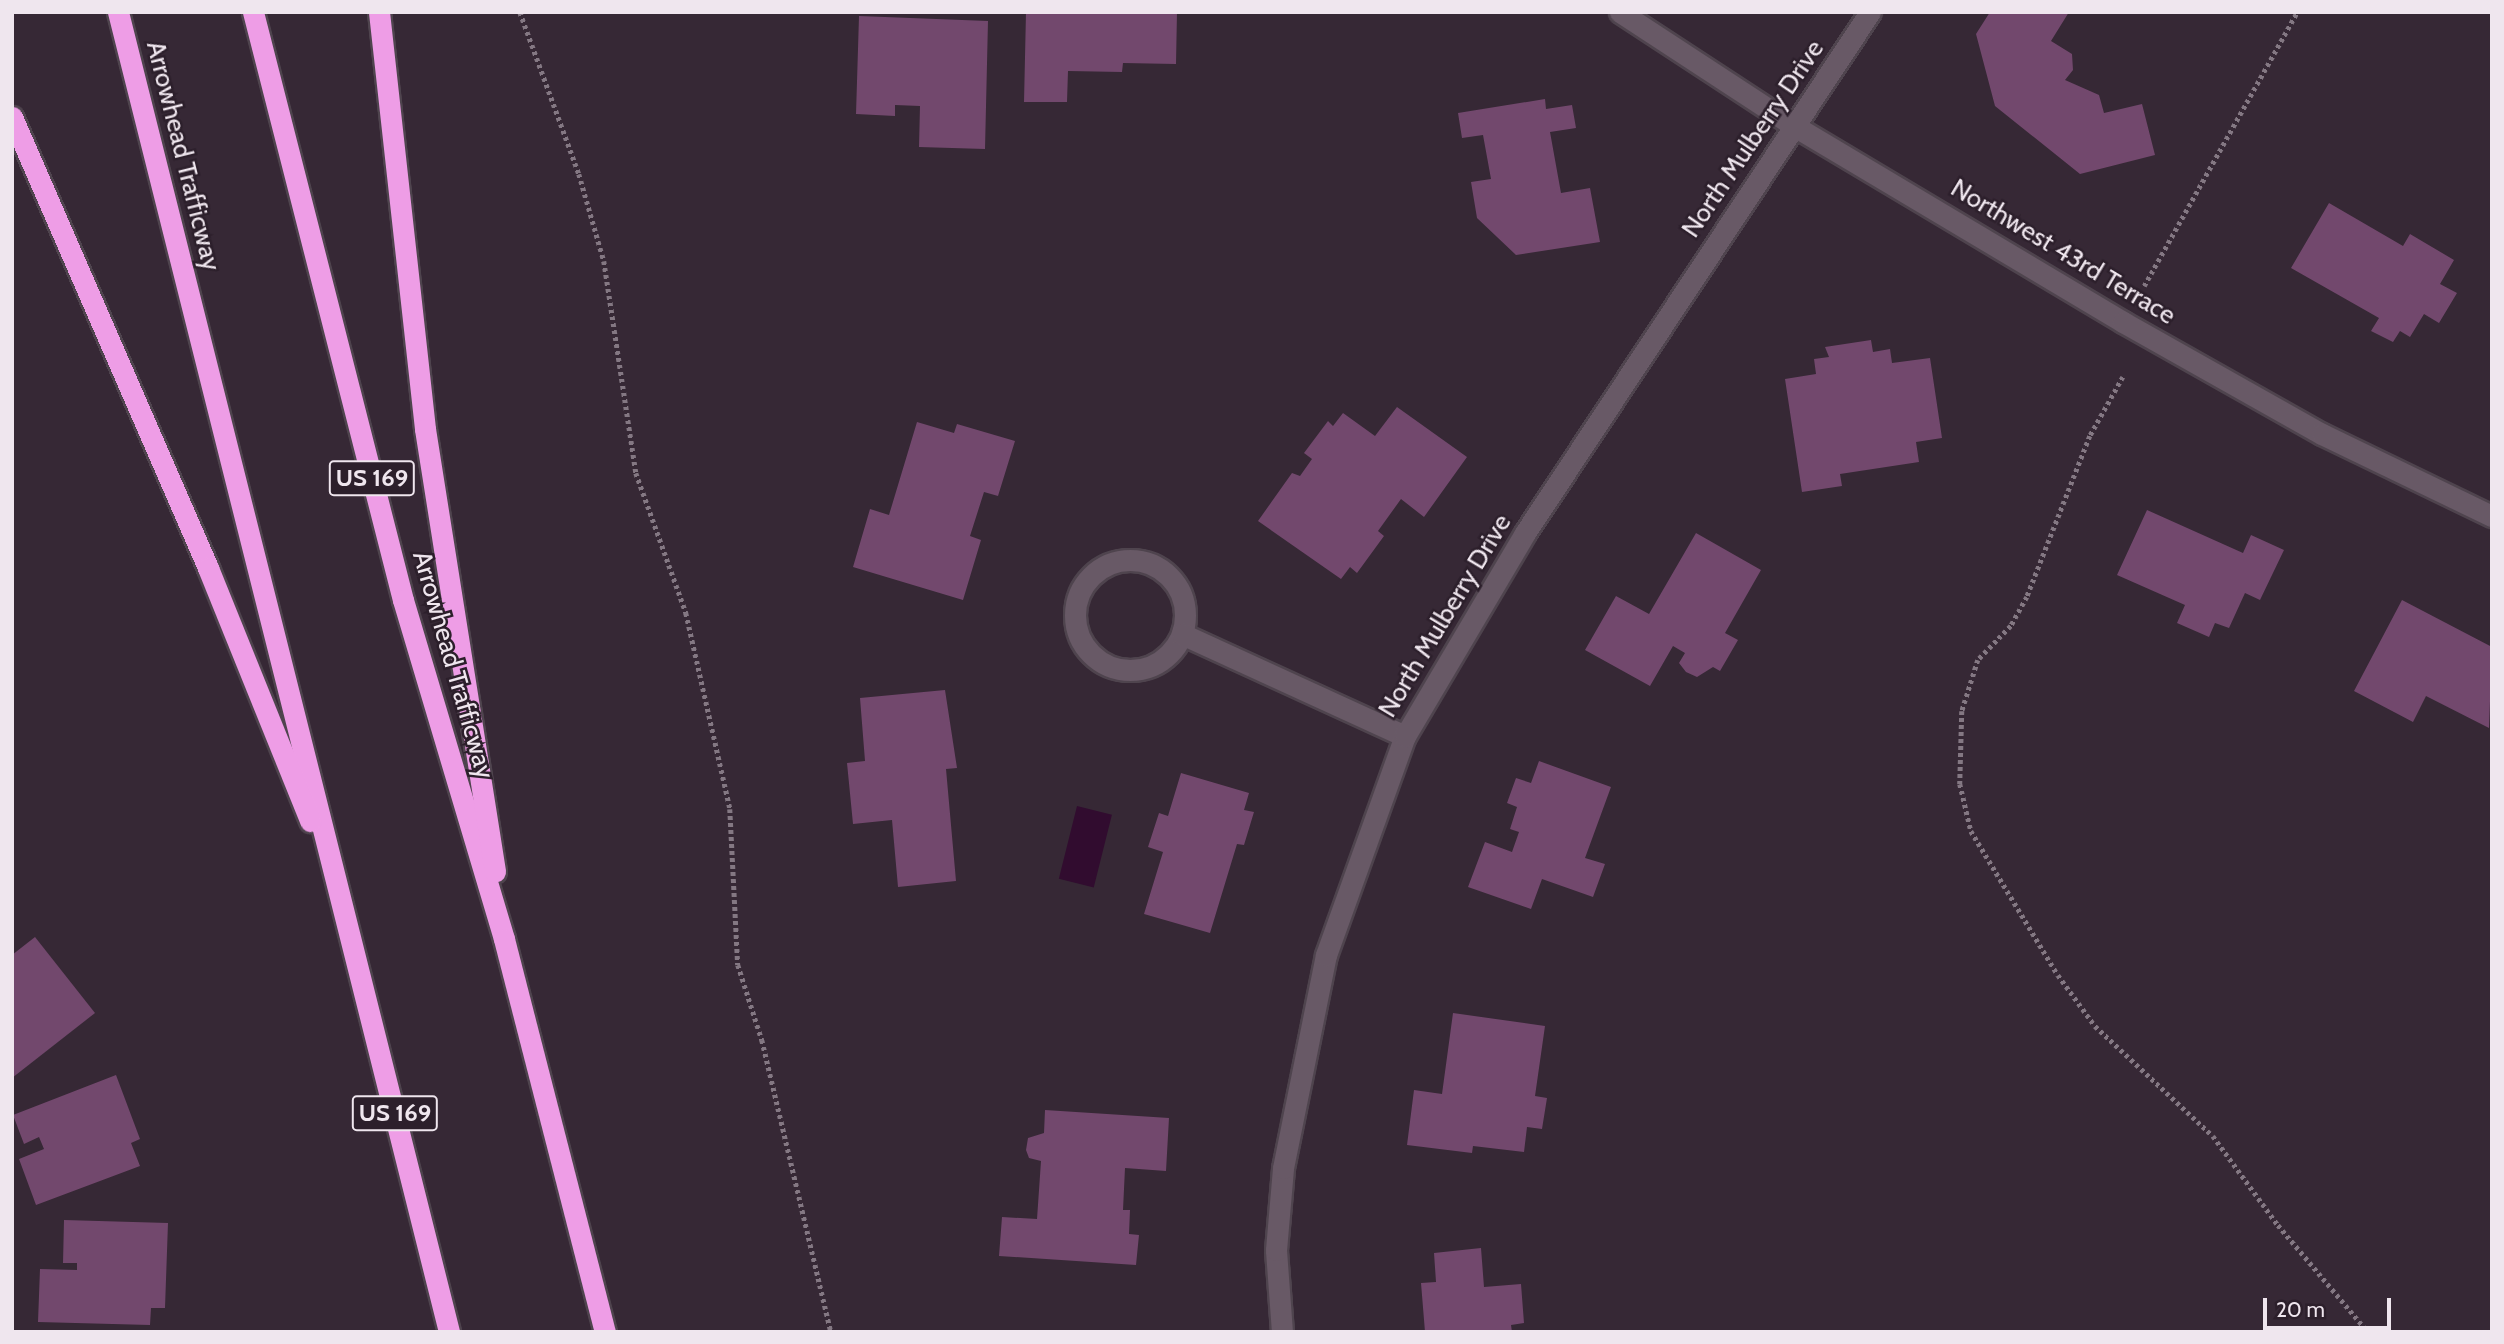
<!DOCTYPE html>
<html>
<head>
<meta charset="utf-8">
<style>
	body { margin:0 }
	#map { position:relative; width:2504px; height:1344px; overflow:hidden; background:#362835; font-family:Cabin,sans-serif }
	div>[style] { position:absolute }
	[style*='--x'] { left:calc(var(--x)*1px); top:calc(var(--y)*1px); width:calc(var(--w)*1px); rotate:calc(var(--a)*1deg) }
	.water>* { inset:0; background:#310c2f; transform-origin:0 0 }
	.building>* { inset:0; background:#72486d }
	.path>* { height:4.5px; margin-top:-2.25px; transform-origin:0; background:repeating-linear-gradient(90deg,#847883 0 3.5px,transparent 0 7px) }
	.roads { filter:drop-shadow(2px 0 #4f444e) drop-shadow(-2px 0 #4f444e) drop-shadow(0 2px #4f444e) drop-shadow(0 -2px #4f444e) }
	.street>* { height:21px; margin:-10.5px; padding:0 10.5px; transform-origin:10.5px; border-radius:10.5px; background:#685966 }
	.street>.ring { margin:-10.5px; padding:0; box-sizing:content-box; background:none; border:21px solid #685966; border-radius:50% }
	.highway>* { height:21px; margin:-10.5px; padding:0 10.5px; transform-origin:10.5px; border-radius:10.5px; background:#ee9de6 }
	span { translate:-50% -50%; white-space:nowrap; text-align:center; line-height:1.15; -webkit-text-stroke:5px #2c1f2b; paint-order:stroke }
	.shield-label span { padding:2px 5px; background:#2c1f2b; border:2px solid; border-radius:5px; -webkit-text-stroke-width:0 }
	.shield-label { font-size:24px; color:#efe6ee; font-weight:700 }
	.street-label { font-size:26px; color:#efe6ee }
	.frame { position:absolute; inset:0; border:14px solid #efe6ee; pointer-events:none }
	.scale { position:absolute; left:2263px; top:1298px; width:128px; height:32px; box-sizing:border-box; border:4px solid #efe6ee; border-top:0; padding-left:9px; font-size:21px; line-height:24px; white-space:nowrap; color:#efe6ee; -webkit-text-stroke:5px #2c1f2b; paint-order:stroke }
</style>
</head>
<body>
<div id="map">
	<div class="water">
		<i style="left:1077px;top:806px;width:36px;height:75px;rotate:14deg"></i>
	</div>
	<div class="building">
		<i style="clip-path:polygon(1026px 12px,1177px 12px,1176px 64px,1123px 63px,1122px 72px,1068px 71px,1067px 102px,1024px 102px)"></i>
		<i style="clip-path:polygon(1990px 12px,2069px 12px,2051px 41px,2072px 54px,2073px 70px,2065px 80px,2099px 95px,2104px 113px,2142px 104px,2155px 155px,2080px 174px,1995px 106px,1976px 34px)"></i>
		<i style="clip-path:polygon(859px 16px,988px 21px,985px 149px,919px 147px,920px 106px,895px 105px,895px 116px,856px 114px)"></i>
		<i style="clip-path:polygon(1545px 99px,1546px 109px,1572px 105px,1576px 128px,1550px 132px,1561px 193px,1590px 188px,1600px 242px,1516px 255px,1477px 218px,1471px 182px,1491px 179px,1483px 135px,1462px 138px,1458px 113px)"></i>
		<i style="clip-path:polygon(2329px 203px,2403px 246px,2410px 234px,2454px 260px,2440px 284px,2457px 293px,2439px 323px,2424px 314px,2410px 337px,2400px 331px,2393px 342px,2371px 331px,2379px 318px,2291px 268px)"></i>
		<i style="clip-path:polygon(1871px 340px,1873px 352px,1890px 349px,1892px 363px,1930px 358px,1942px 438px,1916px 442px,1919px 462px,1840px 474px,1842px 486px,1802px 492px,1785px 379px,1816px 374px,1814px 359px,1829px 357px,1825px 347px)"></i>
		<i style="clip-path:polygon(1397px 407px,1467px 457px,1424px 517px,1401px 499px,1378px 531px,1384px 536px,1357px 573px,1350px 567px,1341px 579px,1258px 521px,1292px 473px,1300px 476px,1312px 459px,1304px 453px,1328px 421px,1333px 426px,1343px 413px,1375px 436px)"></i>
		<i style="clip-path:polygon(917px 422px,954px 433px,957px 424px,1015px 441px,998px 496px,984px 492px,970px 536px,981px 540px,963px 600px,853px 567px,870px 509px,889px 515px)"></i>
		<i style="clip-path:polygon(2147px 510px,2243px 553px,2251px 535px,2284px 550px,2260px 600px,2245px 593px,2229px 628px,2215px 623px,2209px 637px,2177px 623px,2185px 605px,2117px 575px)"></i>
		<i style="clip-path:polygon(1696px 533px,1761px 570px,1725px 633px,1738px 640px,1720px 671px,1713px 667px,1697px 677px,1686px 672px,1679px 663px,1685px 653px,1673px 646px,1650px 686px,1585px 650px,1616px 596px,1649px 614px)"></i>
		<i style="clip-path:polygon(2402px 600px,2492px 647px,2489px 728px,2426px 696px,2413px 722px,2354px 691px)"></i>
		<i style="clip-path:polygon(945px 690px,957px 768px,946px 769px,956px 881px,898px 887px,892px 820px,853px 824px,847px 763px,865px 761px,860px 698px)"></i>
		<i style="clip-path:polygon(1539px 761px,1611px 787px,1585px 858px,1605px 864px,1593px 897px,1542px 879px,1531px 909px,1468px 887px,1485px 842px,1512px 852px,1519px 832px,1510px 829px,1517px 807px,1507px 803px,1516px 778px,1531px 783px)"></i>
		<i style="clip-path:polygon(1181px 773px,1249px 793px,1244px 810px,1254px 812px,1244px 845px,1237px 844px,1210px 933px,1144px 914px,1163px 852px,1148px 847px,1159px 813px,1168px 816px)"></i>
		<i style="clip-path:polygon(35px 937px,95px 1013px,12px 1078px,12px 955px)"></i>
		<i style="clip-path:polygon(1453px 1013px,1545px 1026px,1535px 1096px,1547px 1098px,1542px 1129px,1527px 1127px,1524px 1152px,1473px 1146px,1472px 1153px,1407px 1145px,1414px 1090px,1442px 1094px)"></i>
		<i style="clip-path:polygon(116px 1075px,140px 1139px,131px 1143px,140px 1166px,36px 1205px,19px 1159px,44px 1149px,39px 1137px,24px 1144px,13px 1115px)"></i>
		<i style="clip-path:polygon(1045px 1110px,1169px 1118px,1166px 1171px,1125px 1168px,1123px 1210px,1130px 1210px,1129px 1234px,1139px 1235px,1136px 1265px,999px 1256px,1002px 1217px,1037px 1219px,1041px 1161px,1029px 1158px,1026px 1150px,1028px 1138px,1044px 1133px)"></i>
		<i style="clip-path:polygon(64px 1220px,168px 1223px,165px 1308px,151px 1308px,150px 1325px,38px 1322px,40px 1269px,77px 1270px,77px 1263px,63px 1263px)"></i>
		<i style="clip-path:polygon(1481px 1248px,1484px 1287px,1521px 1284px,1524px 1323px,1511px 1325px,1512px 1332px,1425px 1332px,1421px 1283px,1436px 1282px,1434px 1253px)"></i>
	</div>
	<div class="path">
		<i style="--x:520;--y:12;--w:172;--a:70"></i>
		<i style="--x:579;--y:174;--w:91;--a:74"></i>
		<i style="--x:604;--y:261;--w:214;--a:81.4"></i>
		<i style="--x:636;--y:473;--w:149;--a:70.3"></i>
		<i style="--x:686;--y:613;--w:201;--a:77.3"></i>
		<i style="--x:730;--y:809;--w:156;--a:87.1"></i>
		<i style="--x:738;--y:965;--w:79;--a:72.3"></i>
		<i style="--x:762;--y:1040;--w:300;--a:76.7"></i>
		<i style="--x:2144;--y:286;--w:314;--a:-60.8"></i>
		<i style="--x:2123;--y:377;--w:68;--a:119.2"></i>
		<i style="--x:2090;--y:436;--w:173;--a:111.4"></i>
		<i style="--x:2027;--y:597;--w:33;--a:119"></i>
		<i style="--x:2011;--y:626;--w:47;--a:134.1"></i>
		<i style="--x:1978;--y:660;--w:53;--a:107.4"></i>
		<i style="--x:1962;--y:711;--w:73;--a:91.6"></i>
		<i style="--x:1960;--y:784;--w:48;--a:76.8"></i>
		<i style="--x:1971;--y:831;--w:168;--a:58.9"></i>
		<i style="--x:2058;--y:975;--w:63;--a:54"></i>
		<i style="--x:2095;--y:1026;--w:161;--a:43"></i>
		<i style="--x:2213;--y:1136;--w:110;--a:53.9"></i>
		<i style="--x:2278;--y:1225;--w:140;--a:49.9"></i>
	</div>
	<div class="roads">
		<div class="street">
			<i style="--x:1620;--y:12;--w:210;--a:33.2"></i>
			<i style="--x:1796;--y:127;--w:381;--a:30.8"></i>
			<i style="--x:2123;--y:322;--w:228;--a:29.4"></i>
			<i style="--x:2322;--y:434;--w:189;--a:25.8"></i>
			<i class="ring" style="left:1075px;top:560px;width:89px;height:89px"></i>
			<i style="--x:1182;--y:634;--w:245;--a:24.6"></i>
			<i style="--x:1282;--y:1332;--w:82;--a:-94.2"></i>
			<i style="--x:1276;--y:1250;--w:82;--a:-85.1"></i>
			<i style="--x:1283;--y:1168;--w:217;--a:-78.6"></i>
			<i style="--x:1326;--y:955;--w:233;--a:-70.2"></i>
			<i style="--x:1405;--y:736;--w:236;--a:-59.4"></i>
			<i style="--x:1525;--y:533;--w:625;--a:-56.49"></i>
		</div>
		<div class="highway">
			<i style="--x:118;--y:12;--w:1361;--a:75.92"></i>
			<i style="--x:253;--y:12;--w:607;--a:75.69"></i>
			<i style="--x:403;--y:600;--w:354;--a:73.4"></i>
			<i style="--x:504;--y:939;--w:406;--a:75.6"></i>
			<i style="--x:379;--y:12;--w:420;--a:83.7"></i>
			<i style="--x:425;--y:429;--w:448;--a:81"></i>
			<i style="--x:12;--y:117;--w:492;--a:66.5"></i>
			<i style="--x:208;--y:568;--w:273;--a:68"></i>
		</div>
	</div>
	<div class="shield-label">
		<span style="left:372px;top:478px">US 169</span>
		<span style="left:395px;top:1113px">US 169</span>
	</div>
	<div class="street-label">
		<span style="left:1753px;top:139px;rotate:-56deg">North Mulberry Drive</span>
		<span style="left:183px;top:156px;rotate:76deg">Arrowhead Trafficway</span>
		<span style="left:2063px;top:252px;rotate:31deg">Northwest 43rd Terrace</span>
		<span style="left:1445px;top:616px;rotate:-59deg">North Mulberry Drive</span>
		<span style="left:453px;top:665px;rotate:74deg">Arrowhead Trafficway</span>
	</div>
	<div class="frame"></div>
	<div class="scale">20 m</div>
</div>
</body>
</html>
